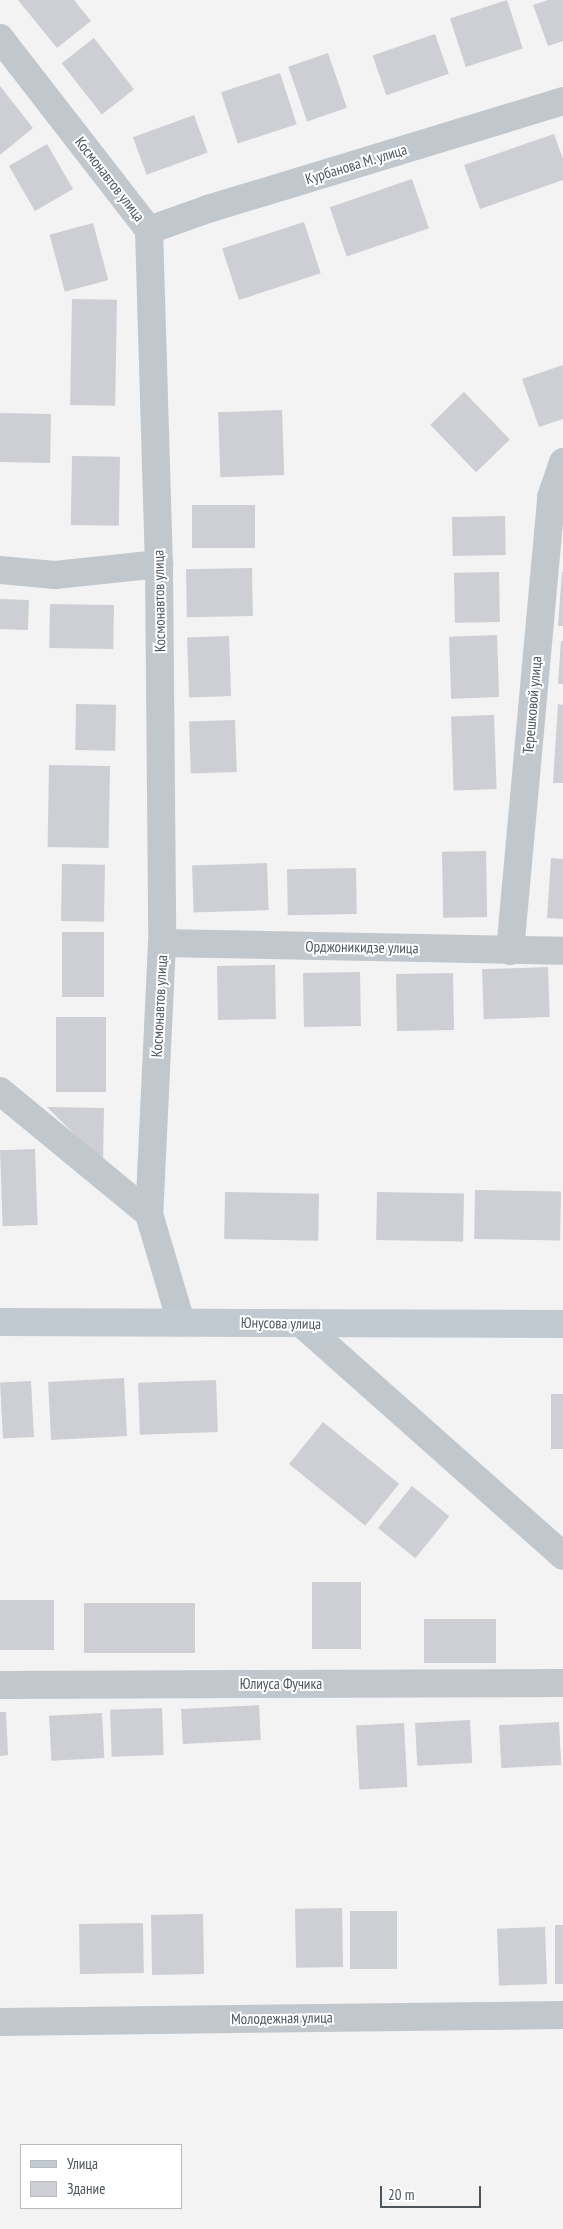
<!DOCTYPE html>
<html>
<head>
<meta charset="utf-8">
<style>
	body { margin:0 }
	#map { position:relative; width:563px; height:2229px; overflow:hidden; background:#f4f3f3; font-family:"PT Sans Narrow",sans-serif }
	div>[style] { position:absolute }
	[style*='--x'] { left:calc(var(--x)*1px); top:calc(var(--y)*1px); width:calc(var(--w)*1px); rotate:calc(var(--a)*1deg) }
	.building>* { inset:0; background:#cdcfd4; transform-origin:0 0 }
	.minor>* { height:28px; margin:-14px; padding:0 14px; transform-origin:14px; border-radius:14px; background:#c0c7cd }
	.secondary>* { height:28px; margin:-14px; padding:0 14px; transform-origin:14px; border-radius:14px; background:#c1c9d1 }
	span { translate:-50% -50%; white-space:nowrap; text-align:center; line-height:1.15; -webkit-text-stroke:4px #fff; paint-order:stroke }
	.street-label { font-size:15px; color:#4c565e }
	.legend { position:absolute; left:20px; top:2144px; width:162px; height:65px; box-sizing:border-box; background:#fff; border:1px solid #b7bbbf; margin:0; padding:6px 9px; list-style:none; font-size:15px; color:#4c565e }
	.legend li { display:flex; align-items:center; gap:10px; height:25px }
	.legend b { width:25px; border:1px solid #b7bbbf }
	.scale { position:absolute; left:380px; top:2186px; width:101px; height:22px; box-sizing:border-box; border:2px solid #4c565e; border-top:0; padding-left:6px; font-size:15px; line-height:18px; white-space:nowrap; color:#4c565e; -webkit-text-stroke:4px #fff; paint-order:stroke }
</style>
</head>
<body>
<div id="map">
	<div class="building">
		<i style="clip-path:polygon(18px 0,74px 0,91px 21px,57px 48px)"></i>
		<i style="left:507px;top:0;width:51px;height:60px;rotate:72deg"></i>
		<i style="clip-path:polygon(548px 0,563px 0,563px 41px,548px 46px,533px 5px)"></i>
		<i style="left:435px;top:34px;width:42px;height:66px;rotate:71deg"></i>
		<i style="left:94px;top:38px;width:65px;height:41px;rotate:52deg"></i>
		<i style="left:328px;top:53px;width:58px;height:42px;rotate:71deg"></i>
		<i style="left:280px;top:73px;width:54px;height:62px;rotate:72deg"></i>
		<i style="clip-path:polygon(0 86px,33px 128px,0 155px)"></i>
		<i style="left:194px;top:115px;width:40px;height:65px;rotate:70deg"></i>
		<i style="clip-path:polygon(554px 134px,563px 159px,563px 180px,480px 209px,464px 165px)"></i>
		<i style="left:47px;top:144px;width:52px;height:44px;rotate:60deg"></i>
		<i style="left:412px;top:179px;width:52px;height:87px;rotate:71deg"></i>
		<i style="left:304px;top:222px;width:54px;height:86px;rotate:72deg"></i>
		<i style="left:93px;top:223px;width:59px;height:45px;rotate:75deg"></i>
		<i style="left:72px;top:299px;width:45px;height:106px;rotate:1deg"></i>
		<i style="clip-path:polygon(563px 365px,563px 419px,539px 427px,522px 379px)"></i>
		<i style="left:464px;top:392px;width:66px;height:47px;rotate:46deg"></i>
		<i style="left:282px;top:410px;width:65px;height:64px;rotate:88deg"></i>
		<i style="left:0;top:413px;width:51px;height:49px;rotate:1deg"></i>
		<i style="left:72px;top:456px;width:48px;height:69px;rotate:1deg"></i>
		<i style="left:255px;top:505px;width:43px;height:63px;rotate:90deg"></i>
		<i style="left:505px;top:516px;width:39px;height:53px;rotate:89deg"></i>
		<i style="left:252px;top:568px;width:48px;height:66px;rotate:89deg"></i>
		<i style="left:499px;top:572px;width:50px;height:45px;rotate:89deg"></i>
		<i style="clip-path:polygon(562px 572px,563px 572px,563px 626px,558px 626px)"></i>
		<i style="left:0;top:599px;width:29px;height:30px;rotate:2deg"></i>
		<i style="left:50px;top:604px;width:64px;height:44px;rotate:1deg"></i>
		<i style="left:497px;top:635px;width:62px;height:48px;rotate:88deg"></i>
		<i style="left:229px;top:636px;width:60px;height:42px;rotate:88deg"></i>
		<i style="clip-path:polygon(561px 641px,563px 641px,563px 684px,558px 684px)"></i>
		<i style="left:76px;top:704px;width:40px;height:46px;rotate:1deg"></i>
		<i style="clip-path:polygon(558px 704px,563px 705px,563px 783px,553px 783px)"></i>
		<i style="left:494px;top:715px;width:74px;height:43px;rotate:88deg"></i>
		<i style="left:235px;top:720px;width:52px;height:46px;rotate:88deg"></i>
		<i style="left:49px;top:765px;width:61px;height:82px;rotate:1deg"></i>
		<i style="left:486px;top:851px;width:66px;height:44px;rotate:89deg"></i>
		<i style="clip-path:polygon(551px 858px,563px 859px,563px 919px,547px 918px)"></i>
		<i style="left:267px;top:863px;width:47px;height:75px;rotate:88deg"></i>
		<i style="left:62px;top:864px;width:43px;height:57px;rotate:1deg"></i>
		<i style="left:356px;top:868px;width:46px;height:69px;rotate:89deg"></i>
		<i style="left:62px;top:932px;width:42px;height:65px"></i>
		<i style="left:275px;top:965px;width:54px;height:58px;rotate:89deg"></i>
		<i style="left:548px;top:967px;width:50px;height:66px;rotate:88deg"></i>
		<i style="left:360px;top:972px;width:54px;height:57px;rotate:89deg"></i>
		<i style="left:453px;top:973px;width:57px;height:57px;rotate:89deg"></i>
		<i style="left:56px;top:1017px;width:50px;height:75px"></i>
		<i style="clip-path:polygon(47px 1107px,104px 1108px,103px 1163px)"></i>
		<i style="left:35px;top:1149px;width:76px;height:35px;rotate:88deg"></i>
		<i style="left:475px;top:1190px;width:86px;height:49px;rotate:1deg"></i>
		<i style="left:225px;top:1192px;width:94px;height:47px;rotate:1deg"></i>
		<i style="left:377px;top:1192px;width:87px;height:48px;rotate:1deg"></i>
		<i style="left:124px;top:1378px;width:58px;height:76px;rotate:87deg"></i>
		<i style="left:216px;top:1380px;width:52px;height:78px;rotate:88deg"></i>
		<i style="left:31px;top:1381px;width:56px;height:31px;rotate:87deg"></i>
		<i style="left:551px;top:1394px;width:12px;height:55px"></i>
		<i style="left:323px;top:1422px;width:98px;height:54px;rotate:39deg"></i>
		<i style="left:412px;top:1486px;width:48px;height:54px;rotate:39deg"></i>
		<i style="left:312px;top:1582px;width:49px;height:67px"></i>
		<i style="left:54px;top:1600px;width:50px;height:54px;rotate:90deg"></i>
		<i style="left:84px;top:1603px;width:111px;height:50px"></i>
		<i style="left:496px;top:1619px;width:44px;height:72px;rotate:90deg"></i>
		<i style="left:259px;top:1705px;width:35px;height:78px;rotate:87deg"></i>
		<i style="left:162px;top:1708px;width:47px;height:52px;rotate:88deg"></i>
		<i style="clip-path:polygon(0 1712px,6px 1712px,8px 1755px,0 1756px)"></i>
		<i style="left:102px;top:1713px;width:45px;height:53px;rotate:87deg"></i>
		<i style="left:470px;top:1720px;width:43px;height:55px;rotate:87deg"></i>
		<i style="left:559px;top:1722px;width:43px;height:60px;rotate:87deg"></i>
		<i style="left:404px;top:1723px;width:64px;height:48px;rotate:87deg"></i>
		<i style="left:342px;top:1908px;width:59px;height:47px;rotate:89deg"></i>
		<i style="left:350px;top:1911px;width:47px;height:58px"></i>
		<i style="left:203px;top:1914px;width:60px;height:52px;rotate:89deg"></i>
		<i style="left:143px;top:1923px;width:50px;height:64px;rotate:89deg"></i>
		<i style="left:555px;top:1925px;width:8px;height:59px"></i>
		<i style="left:545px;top:1927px;width:57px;height:48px;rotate:88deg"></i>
	</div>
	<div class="minor">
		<i style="--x:0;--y:38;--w:243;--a:52.2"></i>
		<i style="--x:149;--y:230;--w:334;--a:88.3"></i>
		<i style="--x:159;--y:564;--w:379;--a:89.5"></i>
		<i style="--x:162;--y:943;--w:271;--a:92.7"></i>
		<i style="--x:149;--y:1214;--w:113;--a:73.5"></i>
		<i style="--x:149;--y:230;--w:63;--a:-19.6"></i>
		<i style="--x:208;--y:209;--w:371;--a:-16.9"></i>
		<i style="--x:0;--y:570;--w:55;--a:5.2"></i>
		<i style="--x:55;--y:575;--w:105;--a:-6"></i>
		<i style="--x:162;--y:943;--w:401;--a:1.1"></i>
		<i style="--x:510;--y:951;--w:456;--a:-84.8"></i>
		<i style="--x:551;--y:497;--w:37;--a:-71"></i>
		<i style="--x:0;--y:1091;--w:193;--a:39.5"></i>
		<i style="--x:302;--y:1324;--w:349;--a:41.6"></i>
		<i style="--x:0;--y:1685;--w:563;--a:-0.2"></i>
		<i style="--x:0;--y:2022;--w:563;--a:-0.71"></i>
	</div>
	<div class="secondary">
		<i style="--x:0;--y:1322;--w:563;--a:0.2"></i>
	</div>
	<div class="street-label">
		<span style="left:356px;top:164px;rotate:-17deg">Курбанова М. улица</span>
		<span style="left:110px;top:179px;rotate:52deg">Космонавтов улица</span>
		<span style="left:159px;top:601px;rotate:-91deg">Космонавтов улица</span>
		<span style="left:532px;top:705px;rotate:-85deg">Терешковой улица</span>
		<span style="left:362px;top:947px;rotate:1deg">Орджоникидзе улица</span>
		<span style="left:159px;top:1006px;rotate:-87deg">Космонавтов улица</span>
		<span style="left:281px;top:1323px;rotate:1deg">Юнусова улица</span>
		<span style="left:281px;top:1684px">Юлиуса Фучика</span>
		<span style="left:282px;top:2018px;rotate:-1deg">Молодежная улица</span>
	</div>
	<ul class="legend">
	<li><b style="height:6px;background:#c1c9d1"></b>Улица</li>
	<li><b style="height:14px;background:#cdcfd4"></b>Здание</li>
	</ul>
	<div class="scale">20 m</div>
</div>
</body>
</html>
